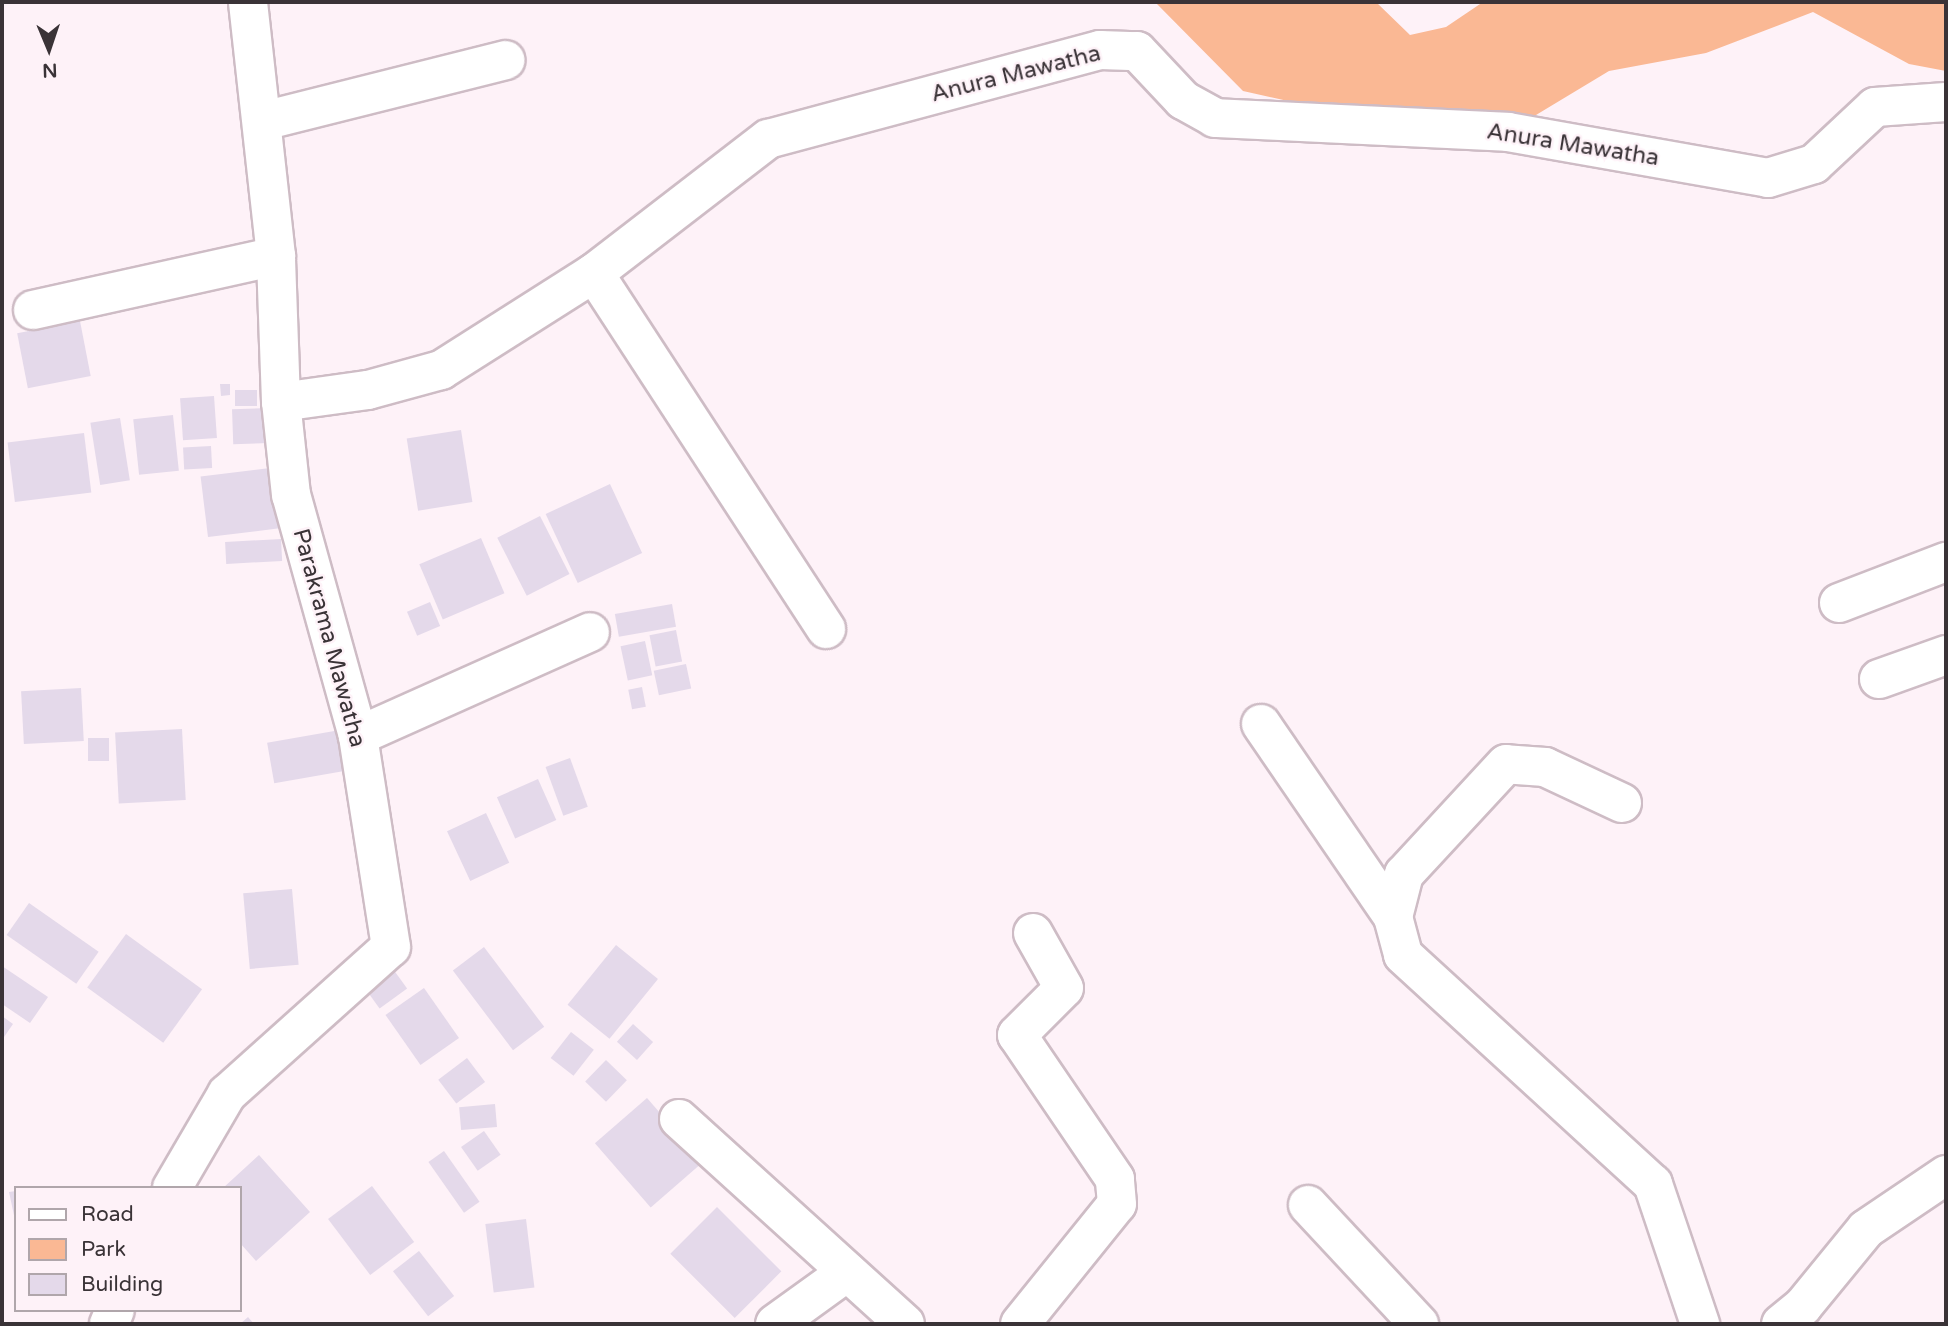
<!DOCTYPE html>
<html>
<head>
<meta charset="utf-8">
<style>
	body { margin:0 }
	#map { position:relative; width:1948px; height:1326px; overflow:hidden; background:#fef2f8; font-family:"Varela Round",sans-serif }
	div>[style] { position:absolute }
	[style*='--x'] { left:calc(var(--x)*1px); top:calc(var(--y)*1px); width:calc(var(--w)*1px); rotate:calc(var(--a)*1deg) }
	.green>* { inset:0; background:#fab894 }
	.building>* { inset:0; background:#e4d9ea; transform-origin:0 0 }
	.roads { filter:drop-shadow(2px 0 #cebcc5) drop-shadow(-2px 0 #cebcc5) drop-shadow(0 2px #cebcc5) drop-shadow(0 -2px #cebcc5) }
	.minor>* { height:38px; margin:-19px; padding:0 19px; transform-origin:19px; border-radius:19px; background:#fff }
	span { translate:-50% -50%; white-space:nowrap; text-align:center; line-height:1.15; -webkit-text-stroke:5px #fef2f8; paint-order:stroke }
	.street-label { font-size:23px; color:#3a3337 }
	.frame { position:absolute; inset:0; border:4px solid #3a3337; pointer-events:none }
	.legend { position:absolute; left:14px; top:1186px; width:228px; height:126px; box-sizing:border-box; background:#fef2f8; border:2px solid #b0a6ab; margin:0; padding:9px 12px; list-style:none; font-size:21px; color:#3a3337 }
	.legend li { display:flex; align-items:center; gap:14px; height:35px }
	.legend b { width:35px; border:2px solid #b0a6ab }
	.north { position:absolute; left:14px; top:14px; width:70px; height:70px; -webkit-text-stroke:5px #fef2f8; paint-order:stroke; rotate:178deg; font-size:19px; font-weight:700; line-height:28px; text-align:center; color:#3a3337 }
	.north::after { content:''; display:block; margin:auto; width:24px; height:32px; background:#3a3337; clip-path:polygon(50% 0,100% 100%,50% 72%,0 100%) }
</style>
</head>
<body>
<div id="map">
	<div class="green">
		<i style="clip-path:polygon(1155px 2px,1376px 2px,1410px 35px,1446px 27px,1483px 2px,1946px 2px,1946px 71px,1909px 64px,1813px 12px,1706px 53px,1609px 71px,1536px 115px,1360px 117px,1243px 91px)"></i>
	</div>
	<div class="building">
		<i style="left:80px;top:321px;width:56px;height:64px;rotate:79deg"></i>
		<i style="clip-path:polygon(220px 384px,230px 384px,230px 395px,221px 396px)"></i>
		<i style="left:235px;top:390px;width:22px;height:16px"></i>
		<i style="left:214px;top:396px;width:42px;height:34px;rotate:86deg"></i>
		<i style="left:268px;top:408px;width:35px;height:36px;rotate:88deg"></i>
		<i style="left:173px;top:415px;width:56px;height:40px;rotate:84deg"></i>
		<i style="left:120px;top:418px;width:63px;height:30px;rotate:81deg"></i>
		<i style="left:461px;top:430px;width:73px;height:55px;rotate:81deg"></i>
		<i style="left:84px;top:433px;width:60px;height:77px;rotate:83deg"></i>
		<i style="left:211px;top:446px;width:22px;height:28px;rotate:87deg"></i>
		<i style="left:278px;top:467px;width:61px;height:78px;rotate:83deg"></i>
		<i style="left:610px;top:484px;width:76px;height:71px;rotate:65deg"></i>
		<i style="left:540px;top:516px;width:65px;height:48px;rotate:63deg"></i>
		<i style="left:481px;top:538px;width:60px;height:67px;rotate:67deg"></i>
		<i style="left:281px;top:539px;width:22px;height:56px;rotate:87deg"></i>
		<i style="left:430px;top:602px;width:26px;height:25px;rotate:67deg"></i>
		<i style="left:672px;top:604px;width:23px;height:58px;rotate:80deg"></i>
		<i style="left:676px;top:630px;width:32px;height:27px;rotate:79deg"></i>
		<i style="left:645px;top:641px;width:35px;height:25px;rotate:78deg"></i>
		<i style="left:686px;top:664px;width:25px;height:33px;rotate:78deg"></i>
		<i style="left:642px;top:687px;width:20px;height:14px;rotate:79deg"></i>
		<i style="left:81px;top:688px;width:53px;height:60px;rotate:87deg"></i>
		<i style="left:182px;top:729px;width:71px;height:67px;rotate:87deg"></i>
		<i style="left:340px;top:730px;width:41px;height:74px;rotate:80deg"></i>
		<i style="left:88px;top:738px;width:21px;height:23px"></i>
		<i style="left:570px;top:758px;width:52px;height:26px;rotate:70deg"></i>
		<i style="left:538px;top:779px;width:45px;height:45px;rotate:66deg"></i>
		<i style="left:486px;top:813px;width:55px;height:43px;rotate:65deg"></i>
		<i style="left:292px;top:889px;width:76px;height:49px;rotate:85deg"></i>
		<i style="left:29px;top:903px;width:85px;height:39px;rotate:35deg"></i>
		<i style="left:126px;top:934px;width:94px;height:66px;rotate:36deg"></i>
		<i style="left:616px;top:945px;width:54px;height:77px;rotate:39deg"></i>
		<i style="left:484px;top:947px;width:100px;height:39px;rotate:53deg"></i>
		<i style="clip-path:polygon(2px 966px,48px 997px,30px 1023px,2px 1004px)"></i>
		<i style="left:393px;top:969px;width:24px;height:34px;rotate:54deg"></i>
		<i style="left:424px;top:988px;width:61px;height:47px;rotate:55deg"></i>
		<i style="clip-path:polygon(2px 1016px,13px 1024px,2px 1040px)"></i>
		<i style="left:633px;top:1024px;width:27px;height:24px;rotate:42deg"></i>
		<i style="left:571px;top:1032px;width:29px;height:33px;rotate:38deg"></i>
		<i style="left:467px;top:1058px;width:30px;height:36px;rotate:53deg"></i>
		<i style="left:606px;top:1060px;width:29px;height:30px;rotate:44deg"></i>
		<i style="left:647px;top:1098px;width:85px;height:69px;rotate:49deg"></i>
		<i style="left:495px;top:1104px;width:23px;height:36px;rotate:85deg"></i>
		<i style="left:484px;top:1131px;width:29px;height:28px;rotate:55deg"></i>
		<i style="left:444px;top:1151px;width:62px;height:19px;rotate:55deg"></i>
		<i style="clip-path:polygon(259px 1155px,310px 1212px,256px 1261px,240px 1243px,240px 1188px,223px 1188px)"></i>
		<i style="left:372px;top:1186px;width:70px;height:55px;rotate:53deg"></i>
		<i style="clip-path:polygon(16px 1191px,16px 1220px,15px 1220px,9px 1192px)"></i>
		<i style="left:717px;top:1207px;width:91px;height:66px;rotate:45deg"></i>
		<i style="left:526px;top:1219px;width:69px;height:41px;rotate:83deg"></i>
		<i style="left:419px;top:1251px;width:57px;height:33px;rotate:52deg"></i>
		<i style="clip-path:polygon(248px 1317px,254px 1324px,240px 1324px)"></i>
	</div>
	<div class="roads">
		<div class="minor">
			<i style="--x:263;--y:121;--w:250;--a:-14.1"></i>
			<i style="--x:594;--y:273;--w:425;--a:56.9"></i>
			<i style="--x:33;--y:310;--w:249;--a:-12.5"></i>
			<i style="--x:281;--y:402;--w:88;--a:-7.9"></i>
			<i style="--x:368;--y:390;--w:76;--a:-15.3"></i>
			<i style="--x:441;--y:370;--w:181;--a:-32.4"></i>
			<i style="--x:594;--y:273;--w:220;--a:-37.6"></i>
			<i style="--x:768;--y:139;--w:344;--a:-15"></i>
			<i style="--x:1100;--y:50;--w:37;--a:2"></i>
			<i style="--x:1137;--y:51;--w:67;--a:46.8"></i>
			<i style="--x:1183;--y:100;--w:37;--a:29"></i>
			<i style="--x:1215;--y:118;--w:293;--a:2.7"></i>
			<i style="--x:1508;--y:132;--w:264;--a:10"></i>
			<i style="--x:1768;--y:178;--w:48;--a:-16.9"></i>
			<i style="--x:1814;--y:164;--w:83;--a:-43.1"></i>
			<i style="--x:1875;--y:107;--w:71;--a:-4"></i>
			<i style="--x:1839;--y:603;--w:115;--a:-21"></i>
			<i style="--x:1879;--y:679;--w:71;--a:-19.7"></i>
			<i style="--x:1261;--y:724;--w:234;--a:55.6"></i>
			<i style="--x:358;--y:736;--w:254;--a:-24.1"></i>
			<i style="--x:1622;--y:803;--w:85;--a:-154.9"></i>
			<i style="--x:1545;--y:767;--w:39;--a:-176"></i>
			<i style="--x:1506;--y:764;--w:150;--a:132.8"></i>
			<i style="--x:1404;--y:874;--w:44;--a:104.3"></i>
			<i style="--x:1393;--y:917;--w:39;--a:75"></i>
			<i style="--x:1403;--y:955;--w:339;--a:42.5"></i>
			<i style="--x:1653;--y:1184;--w:148;--a:71.4"></i>
			<i style="--x:679;--y:1119;--w:305;--a:42.2"></i>
			<i style="--x:172;--y:1188;--w:109;--a:-59.7"></i>
			<i style="--x:227;--y:1094;--w:220;--a:-41.9"></i>
			<i style="--x:391;--y:947;--w:214;--a:-98.9"></i>
			<i style="--x:358;--y:736;--w:250;--a:-105.5"></i>
			<i style="--x:291;--y:495;--w:94;--a:-96.1"></i>
			<i style="--x:281;--y:402;--w:146;--a:-92"></i>
			<i style="--x:276;--y:256;--w:256;--a:-96.3"></i>
			<i style="--x:1308;--y:1205;--w:163;--a:47"></i>
			<i style="--x:109;--y:1324;--w:15;--a:-67"></i>
			<i style="--x:775;--y:1324;--w:89;--a:-35.8"></i>
			<i style="--x:1020;--y:1324;--w:154;--a:-51.1"></i>
			<i style="--x:1117;--y:1204;--w:25;--a:-95"></i>
			<i style="--x:1115;--y:1179;--w:174;--a:-124.2"></i>
			<i style="--x:1017;--y:1035;--w:66;--a:-45"></i>
			<i style="--x:1064;--y:988;--w:63;--a:-119.4"></i>
			<i style="--x:1781;--y:1324;--w:28;--a:-39"></i>
			<i style="--x:1803;--y:1306;--w:99;--a:-50.7"></i>
			<i style="--x:1866;--y:1229;--w:97;--a:-34"></i>
		</div>
	</div>
	<div class="street-label">
		<span style="left:1016px;top:74px;rotate:-14deg">Anura Mawatha</span>
		<span style="left:1573px;top:145px;rotate:9deg">Anura Mawatha</span>
		<span style="left:329px;top:638px;rotate:75deg">Parakrama Mawatha</span>
	</div>
	<div class="frame"></div>
	<ul class="legend">
	<li><b style="height:9px;background:#fff"></b>Road</li>
	<li><b style="height:19px;background:#fab894"></b>Park</li>
	<li><b style="height:19px;background:#e4d9ea"></b>Building</li>
	</ul>
	<div class="north">N</div>
</div>
</body>
</html>
